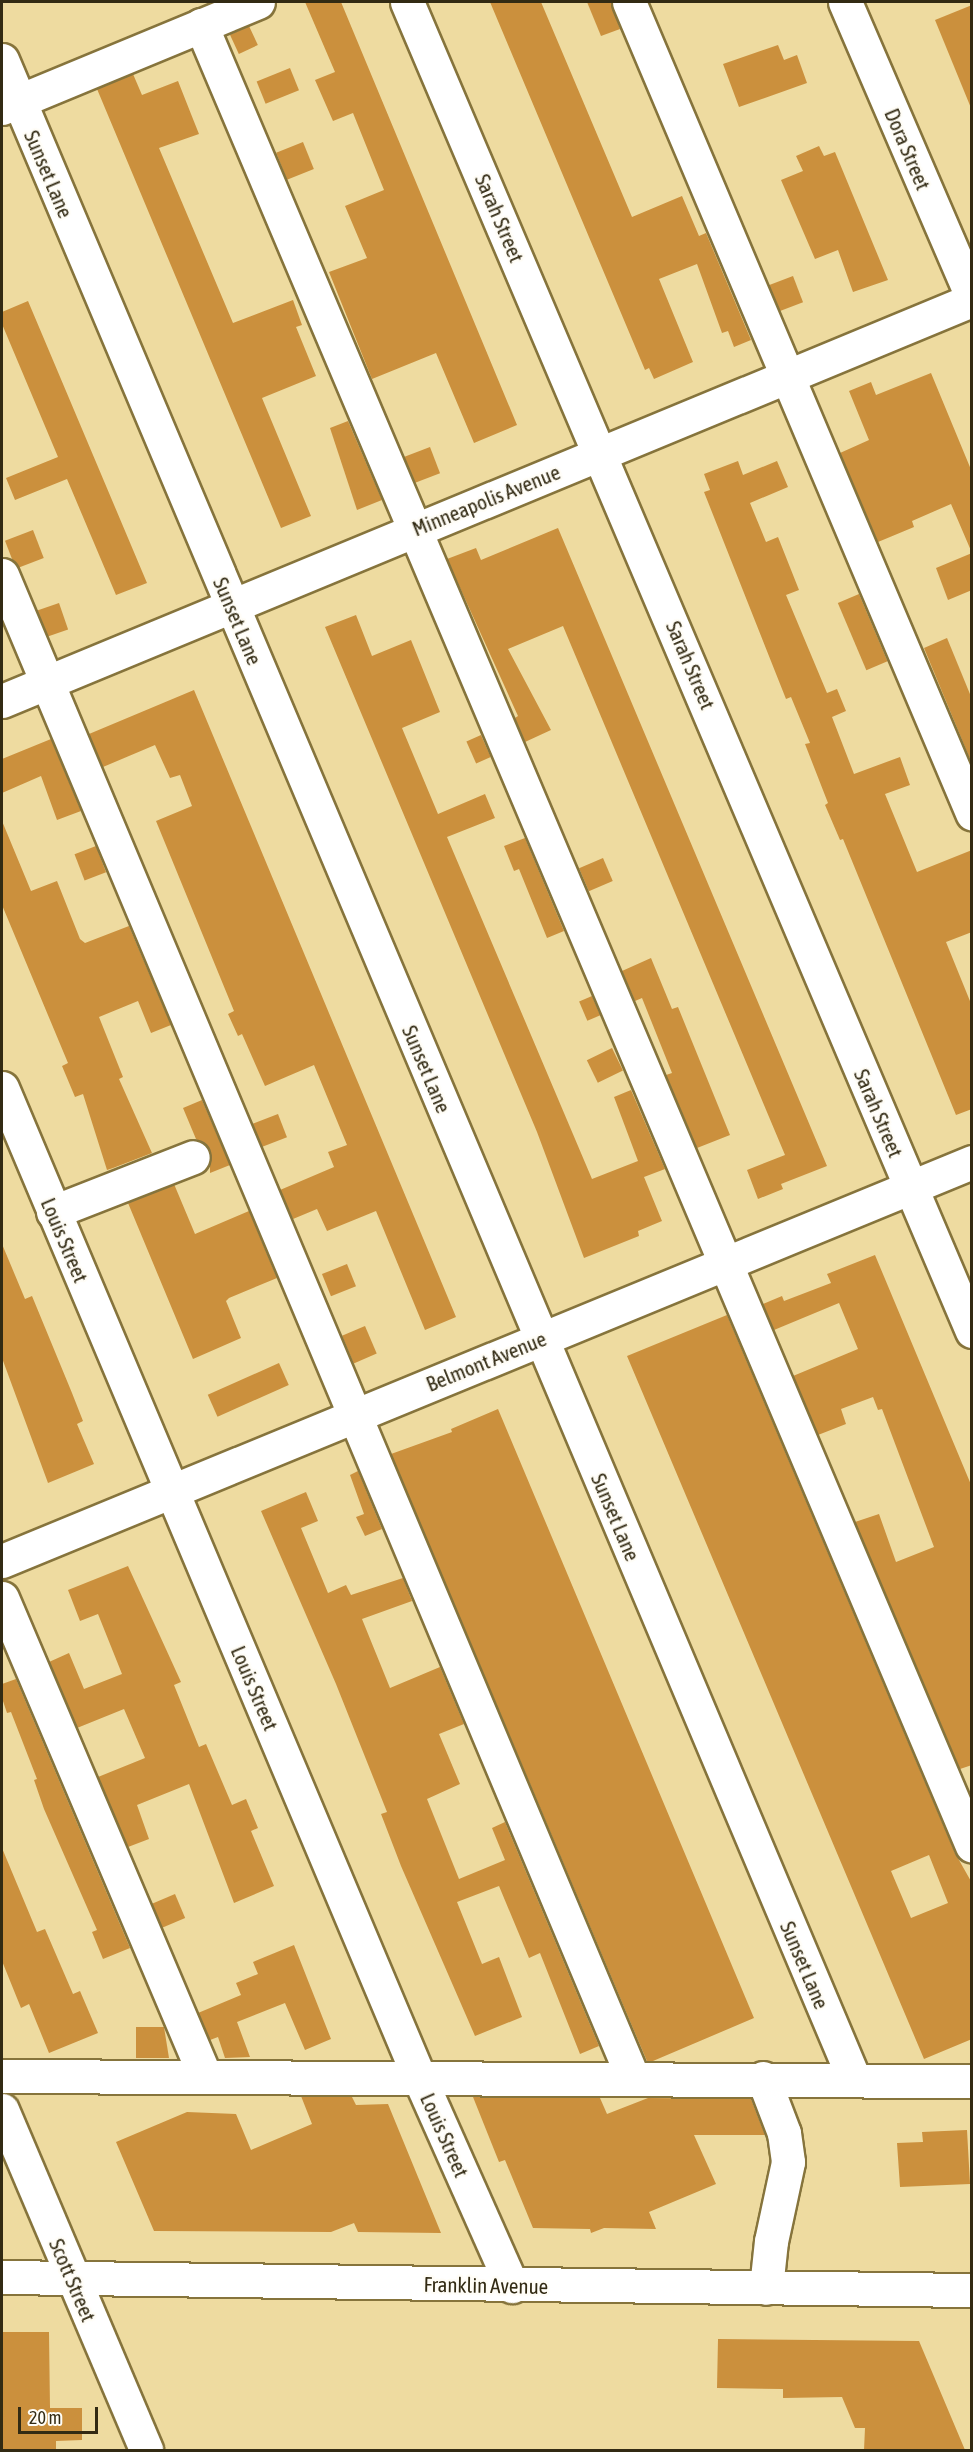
<!DOCTYPE html>
<html>
<head>
<meta charset="utf-8">
<style>
	body { margin:0 }
	#map { position:relative; width:973px; height:2452px; overflow:hidden; background:#eedba0; font-family:"Asap Condensed",sans-serif }
	div>[style] { position:absolute }
	[style*='--x'] { left:calc(var(--x)*1px); top:calc(var(--y)*1px); width:calc(var(--w)*1px); rotate:calc(var(--a)*1deg) }
	.building>* { inset:0; background:#cb903d; transform-origin:0 0 }
	.roads { filter:drop-shadow(2px 0 #86743c) drop-shadow(-2px 0 #86743c) drop-shadow(0 2px #86743c) drop-shadow(0 -2px #86743c) }
	.minor>* { height:33px; margin:-16.5px; padding:0 16.5px; transform-origin:16.5px; border-radius:16.5px; background:#fff }
	.major>* { height:33px; margin:-16.5px; padding:0 16.5px; transform-origin:16.5px; border-radius:16.5px; background:#fff }
	span { translate:-50% -50%; white-space:nowrap; text-align:center; line-height:1.15; -webkit-text-stroke:5px #fffdf7; paint-order:stroke }
	.street-label { font-size:21px; color:#322a13 }
	.frame { position:absolute; inset:0; border:3px solid #322a13; pointer-events:none }
	.scale { position:absolute; left:18px; top:2407px; width:80px; height:27px; box-sizing:border-box; border:3px solid #322a13; border-top:0; padding-left:8px; font-size:18px; line-height:21px; white-space:nowrap; color:#322a13; -webkit-text-stroke:4px #fffdf7; paint-order:stroke }
</style>
</head>
<body>
<div id="map">
	<div class="building">
		<i style="clip-path:polygon(305px 2px,341px 2px,517px 425px,474px 443px,436px 353px,372px 379px,329px 272px,367px 258px,345px 206px,384px 190px,353px 113px,333px 121px,315px 80px,335px 72px)"></i>
		<i style="clip-path:polygon(490px 2px,541px 2px,632px 217px,682px 196px,699px 236px,706px 233px,751px 340px,734px 347px,728px 331px,722px 333px,697px 264px,659px 279px,693px 362px,654px 379px,649px 368px,645px 370px)"></i>
		<i style="clip-path:polygon(587px 2px,611px 2px,620px 29px,601px 36px)"></i>
		<i style="clip-path:polygon(972px 5px,972px 108px,971px 108px,935px 20px)"></i>
		<i style="left:249px;top:26px;width:21px;height:21px;rotate:65deg"></i>
		<i style="clip-path:polygon(778px 45px,784px 60px,797px 55px,807px 83px,739px 107px,723px 64px)"></i>
		<i style="left:290px;top:68px;width:24px;height:36px;rotate:68deg"></i>
		<i style="clip-path:polygon(133px 74px,142px 95px,178px 81px,191px 114px,199px 134px,159px 148px,233px 323px,293px 300px,302px 325px,296px 327px,316px 376px,262px 398px,311px 516px,281px 528px,97px 89px)"></i>
		<i style="left:303px;top:142px;width:29px;height:29px;rotate:68deg"></i>
		<i style="clip-path:polygon(819px 146px,824px 156px,835px 152px,888px 280px,853px 292px,838px 250px,815px 259px,781px 180px,803px 171px,796px 156px)"></i>
		<i style="left:793px;top:276px;width:28px;height:26px;rotate:69deg"></i>
		<i style="clip-path:polygon(28px 301px,147px 583px,116px 595px,67px 479px,15px 500px,6px 478px,58px 457px,2px 324px,2px 312px)"></i>
		<i style="clip-path:polygon(931px 373px,972px 472px,972px 553px,951px 504px,912px 521px,914px 527px,878px 542px,840px 453px,869px 440px,849px 391px,871px 382px,876px 395px)"></i>
		<i style="clip-path:polygon(348px 421px,382px 500px,357px 510px,330px 428px)"></i>
		<i style="left:430px;top:447px;width:28px;height:28px;rotate:69deg"></i>
		<i style="clip-path:polygon(738px 461px,743px 475px,777px 461px,788px 487px,750px 503px,766px 542px,778px 537px,799px 590px,786px 595px,827px 693px,837px 689px,846px 711px,832px 717px,854px 774px,900px 757px,910px 785px,885px 794px,917px 872px,972px 850px,972px 932px,946px 942px,972px 1006px,972px 1109px,956px 1115px,843px 839px,840px 840px,825px 805px,828px 803px,805px 744px,810px 743px,791px 697px,786px 699px,704px 492px,710px 490px,704px 474px)"></i>
		<i style="clip-path:polygon(558px 528px,827px 1166px,781px 1184px,783px 1189px,758px 1199px,747px 1170px,785px 1155px,563px 626px,508px 649px,551px 730px,525px 742px,515px 718px,518px 716px,447px 559px,476px 548px,481px 560px)"></i>
		<i style="left:33px;top:530px;width:30px;height:30px;rotate:69deg"></i>
		<i style="clip-path:polygon(972px 553px,972px 590px,948px 600px,936px 568px)"></i>
		<i style="left:859px;top:594px;width:73px;height:23px;rotate:67deg"></i>
		<i style="left:59px;top:603px;width:28px;height:23px;rotate:71deg"></i>
		<i style="clip-path:polygon(356px 615px,372px 656px,411px 640px,440px 712px,402px 728px,438px 814px,485px 794px,495px 818px,447px 837px,592px 1179px,638px 1161px,614px 1097px,631px 1090px,665px 1169px,644px 1177px,662px 1221px,638px 1231px,639px 1236px,584px 1258px,537px 1132px,325px 627px)"></i>
		<i style="clip-path:polygon(947px 638px,972px 699px,972px 764px,924px 648px)"></i>
		<i style="clip-path:polygon(194px 690px,456px 1317px,425px 1330px,376px 1211px,327px 1231px,317px 1209px,293px 1219px,280px 1190px,334px 1167px,328px 1152px,347px 1145px,314px 1065px,265px 1086px,242px 1034px,238px 1036px,228px 1014px,234px 1011px,156px 821px,192px 806px,180px 775px,170px 778px,155px 745px,103px 767px,89px 734px)"></i>
		<i style="left:481px;top:735px;width:24px;height:16px;rotate:66deg"></i>
		<i style="clip-path:polygon(51px 739px,81px 811px,57px 820px,41px 776px,2px 793px,2px 759px)"></i>
		<i style="clip-path:polygon(2px 821px,31px 891px,57px 881px,80px 939px,85px 943px,129px 926px,171px 1025px,151px 1033px,138px 1001px,99px 1017px,123px 1077px,119px 1079px,152px 1153px,113px 1168px,107px 1170px,83px 1094px,75px 1097px,62px 1066px,68px 1063px,2px 905px)"></i>
		<i style="clip-path:polygon(525px 838px,564px 931px,547px 938px,519px 869px,514px 871px,504px 846px)"></i>
		<i style="left:96px;top:846px;width:28px;height:23px;rotate:69deg"></i>
		<i style="left:603px;top:858px;width:25px;height:26px;rotate:67deg"></i>
		<i style="clip-path:polygon(651px 958px,672px 1009px,678px 1007px,730px 1135px,697px 1148px,666px 1075px,672px 1073px,642px 998px,635px 1001px,622px 971px)"></i>
		<i style="left:592px;top:996px;width:21px;height:14px;rotate:67deg"></i>
		<i style="left:612px;top:1048px;width:25px;height:28px;rotate:64deg"></i>
		<i style="clip-path:polygon(202px 1100px,230px 1165px,210px 1173px,210px 1150px,196px 1139px,183px 1108px)"></i>
		<i style="left:278px;top:1114px;width:25px;height:27px;rotate:69deg"></i>
		<i style="clip-path:polygon(174px 1184px,195px 1234px,249px 1211px,277px 1278px,229px 1298px,226px 1301px,241px 1338px,193px 1359px,128px 1203px)"></i>
		<i style="clip-path:polygon(2px 1244px,25px 1299px,32px 1296px,72px 1393px,83px 1421px,77px 1424px,94px 1464px,48px 1483px,2px 1358px)"></i>
		<i style="clip-path:polygon(875px 1255px,972px 1487px,972px 1765px,960px 1769px,855px 1522px,879px 1514px,896px 1562px,934px 1547px,882px 1409px,878px 1410px,873px 1397px,841px 1409px,846px 1424px,818px 1435px,793px 1376px,858px 1349px,839px 1303px,774px 1330px,763px 1304px,782px 1296px,784px 1301px,831px 1283px,827px 1274px)"></i>
		<i style="left:347px;top:1264px;width:24px;height:27px;rotate:68deg"></i>
		<i style="clip-path:polygon(evenodd,727px 1315px,955px 1853px,972px 1883px,972px 2039px,924px 2059px,627px 1356px,727px 1315px,929px 1855px,948px 1903px,911px 1918px,891px 1871px,929px 1855px)"></i>
		<i style="left:365px;top:1326px;width:30px;height:25px;rotate:67deg"></i>
		<i style="left:279px;top:1363px;width:24px;height:78px;rotate:66deg"></i>
		<i style="clip-path:polygon(498px 1409px,754px 2018px,653px 2061px,647px 2061px,635px 2033px,391px 1454px,452px 1432px,451px 1429px)"></i>
		<i style="clip-path:polygon(358px 1471px,382px 1529px,365px 1536px,356px 1517px,364px 1514px,350px 1475px)"></i>
		<i style="clip-path:polygon(306px 1492px,318px 1521px,301px 1528px,328px 1593px,346px 1585px,351px 1595px,403px 1578px,412px 1601px,362px 1619px,390px 1688px,440px 1667px,464px 1724px,439px 1734px,460px 1784px,427px 1799px,459px 1879px,505px 1860px,492px 1828px,505px 1822px,599px 2046px,580px 2054px,540px 1953px,529px 1958px,499px 1886px,457px 1902px,482px 1964px,499px 1957px,522px 2017px,475px 2036px,401px 1866px,381px 1814px,387px 1812px,336px 1684px,261px 1511px)"></i>
		<i style="clip-path:polygon(128px 1566px,181px 1682px,174px 1685px,199px 1747px,206px 1744px,232px 1805px,246px 1799px,258px 1828px,251px 1831px,274px 1886px,234px 1903px,189px 1784px,137px 1805px,149px 1839px,128px 1847px,98px 1777px,145px 1758px,124px 1709px,77px 1728px,49px 1662px,69px 1653px,84px 1689px,122px 1674px,98px 1614px,80px 1621px,68px 1590px)"></i>
		<i style="clip-path:polygon(16px 1679px,130px 1948px,103px 1959px,92px 1932px,97px 1930px,44px 1809px,34px 1780px,37px 1779px,11px 1712px,7px 1713px,2px 1698px,2px 1684px)"></i>
		<i style="clip-path:polygon(2px 1848px,37px 1932px,45px 1929px,73px 1994px,80px 1991px,98px 2033px,49px 2053px,29px 2004px,21px 2008px,2px 1961px)"></i>
		<i style="left:175px;top:1894px;width:26px;height:25px;rotate:67deg"></i>
		<i style="clip-path:polygon(294px 1945px,331px 2039px,305px 2050px,285px 2003px,237px 2022px,250px 2057px,225px 2058px,218px 2037px,210px 2040px,198px 2013px,241px 1995px,236px 1983px,258px 1974px,253px 1962px)"></i>
		<i style="clip-path:polygon(136px 2027px,164px 2027px,169px 2058px,136px 2058px)"></i>
		<i style="clip-path:polygon(301px 2096px,352px 2097px,356px 2105px,388px 2104px,441px 2233px,358px 2232px,354px 2223px,331px 2232px,154px 2231px,116px 2142px,187px 2112px,236px 2114px,251px 2150px,312px 2124px)"></i>
		<i style="clip-path:polygon(473px 2097px,600px 2098px,607px 2114px,648px 2098px,751px 2099px,765px 2135px,694px 2135px,716px 2184px,649px 2212px,656px 2229px,604px 2228px,591px 2233px,590px 2229px,533px 2228px,505px 2160px,499px 2162px)"></i>
		<i style="clip-path:polygon(967px 2130px,970px 2184px,900px 2187px,897px 2143px,923px 2142px,922px 2132px)"></i>
		<i style="clip-path:polygon(2px 2332px,49px 2332px,50px 2408px,82px 2408px,82px 2440px,56px 2441px,56px 2451px,2px 2451px)"></i>
		<i style="clip-path:polygon(718px 2339px,919px 2341px,965px 2450px,864px 2450px,865px 2428px,855px 2428px,842px 2397px,783px 2398px,783px 2389px,717px 2388px)"></i>
	</div>
	<div class="roads">
		<div class="minor">
			<i style="--x:407;--y:2;--w:1444;--a:66.97"></i>
			<i style="--x:629;--y:2;--w:881;--a:67.07"></i>
			<i style="--x:845;--y:2;--w:321;--a:66.7"></i>
			<i style="--x:201;--y:25;--w:1977;--a:67.05"></i>
			<i style="--x:2;--y:60;--w:2191;--a:67.12"></i>
			<i style="--x:2;--y:108;--w:277;--a:-22.5"></i>
			<i style="--x:2;--y:575;--w:1630;--a:67.23"></i>
			<i style="--x:2;--y:701;--w:1050;--a:-22.46"></i>
			<i style="--x:2;--y:1088;--w:1073;--a:67.14"></i>
			<i style="--x:419;--y:2077;--w:229;--a:66"></i>
			<i style="--x:53;--y:1212;--w:150;--a:-21.4"></i>
			<i style="--x:2;--y:1561;--w:1049;--a:-22.36"></i>
			<i style="--x:2;--y:1598;--w:519;--a:66.99"></i>
			<i style="--x:2;--y:2076;--w:970;--a:0.3"></i>
			<i style="--x:763;--y:2078;--w:59;--a:69.1"></i>
			<i style="--x:784;--y:2133;--w:29;--a:82"></i>
			<i style="--x:788;--y:2162;--w:81;--a:102.1"></i>
			<i style="--x:771;--y:2241;--w:47;--a:96.1"></i>
			<i style="--x:2;--y:2110;--w:369;--a:67"></i>
		</div>
		<div class="major">
			<i style="--x:2;--y:2277;--w:970;--a:0.77"></i>
		</div>
	</div>
	<div class="street-label">
		<span style="left:908px;top:149px;rotate:67deg">Dora Street</span>
		<span style="left:49px;top:174px;rotate:67deg">Sunset Lane</span>
		<span style="left:500px;top:218px;rotate:67deg">Sarah Street</span>
		<span style="left:486px;top:500px;rotate:-22deg">Minneapolis Avenue</span>
		<span style="left:238px;top:621px;rotate:67deg">Sunset Lane</span>
		<span style="left:691px;top:665px;rotate:67deg">Sarah Street</span>
		<span style="left:427px;top:1069px;rotate:67deg">Sunset Lane</span>
		<span style="left:879px;top:1113px;rotate:67deg">Sarah Street</span>
		<span style="left:65px;top:1240px;rotate:67deg">Louis Street</span>
		<span style="left:486px;top:1361px;rotate:-22deg">Belmont Avenue</span>
		<span style="left:616px;top:1517px;rotate:67deg">Sunset Lane</span>
		<span style="left:255px;top:1688px;rotate:67deg">Louis Street</span>
		<span style="left:805px;top:1965px;rotate:67deg">Sunset Lane</span>
		<span style="left:445px;top:2135px;rotate:66deg">Louis Street</span>
		<span style="left:73px;top:2280px;rotate:67deg">Scott Street</span>
		<span style="left:486px;top:2285px;rotate:1deg">Franklin Avenue</span>
	</div>
	<div class="frame"></div>
	<div class="scale">20 m</div>
</div>
</body>
</html>
